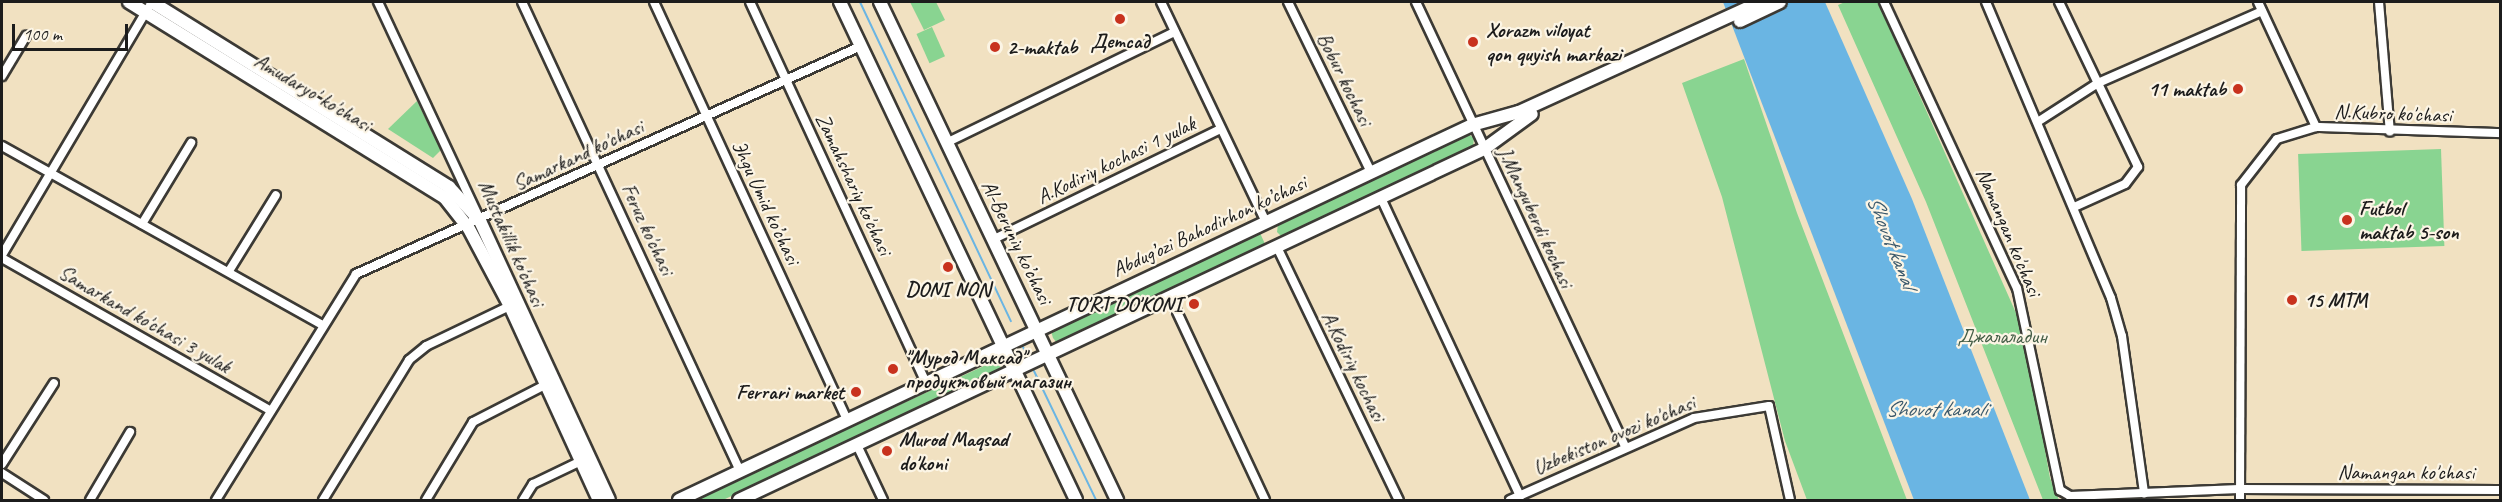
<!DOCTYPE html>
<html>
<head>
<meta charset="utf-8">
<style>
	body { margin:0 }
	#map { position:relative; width:2502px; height:502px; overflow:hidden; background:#f1e1c1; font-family:Caveat,sans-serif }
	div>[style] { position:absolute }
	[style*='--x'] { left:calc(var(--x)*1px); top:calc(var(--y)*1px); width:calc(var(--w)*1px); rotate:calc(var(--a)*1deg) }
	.green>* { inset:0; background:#89d491; transform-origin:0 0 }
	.water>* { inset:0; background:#6ab5e3 }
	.stream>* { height:2px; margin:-1px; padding:0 1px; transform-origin:1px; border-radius:1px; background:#6ab5e3 }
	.roads { filter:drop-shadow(2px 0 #3c3a35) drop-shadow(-2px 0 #3c3a35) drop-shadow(0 2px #3c3a35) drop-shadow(0 -2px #3c3a35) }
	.street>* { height:8px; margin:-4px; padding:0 4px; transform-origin:4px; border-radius:4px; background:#fff }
	.secondary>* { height:12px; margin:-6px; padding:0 6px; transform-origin:6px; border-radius:6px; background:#fff }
	.dots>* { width:16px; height:16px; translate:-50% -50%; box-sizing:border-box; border:3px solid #fcf5e5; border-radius:50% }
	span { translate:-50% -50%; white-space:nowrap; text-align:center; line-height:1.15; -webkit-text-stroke:4.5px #fcf5e5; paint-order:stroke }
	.poi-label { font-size:21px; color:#1c1c1c; font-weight:700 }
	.left { translate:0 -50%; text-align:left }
	.right { translate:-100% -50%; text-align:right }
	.street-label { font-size:21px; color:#1c1c1c }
	.park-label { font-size:21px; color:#425c45 }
	.water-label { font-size:22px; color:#3b596c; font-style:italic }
	.frame { position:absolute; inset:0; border:3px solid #1c1c1c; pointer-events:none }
	.scale { position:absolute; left:12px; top:24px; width:116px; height:27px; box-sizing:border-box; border:3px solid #1c1c1c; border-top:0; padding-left:8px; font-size:18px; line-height:21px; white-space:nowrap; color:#1c1c1c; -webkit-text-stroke:4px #fcf5e5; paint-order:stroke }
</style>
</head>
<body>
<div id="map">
	<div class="green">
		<i style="clip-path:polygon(910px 2px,936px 2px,945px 20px,924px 30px)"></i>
		<i style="clip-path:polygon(1845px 2px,1878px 2px,2024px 331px,2050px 478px,2059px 500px,2043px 500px,1926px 202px,1838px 5px)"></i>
		<i style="left:932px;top:27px;width:32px;height:17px;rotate:66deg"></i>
		<i style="clip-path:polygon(1744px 59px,1797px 213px,1907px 500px,1807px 500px,1785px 441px,1722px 197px,1682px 83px)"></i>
		<i style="clip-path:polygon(417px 101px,441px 150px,433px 158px,388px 129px)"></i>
		<i style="clip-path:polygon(1468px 134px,1474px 138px,1473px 147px,1283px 238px,1277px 232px,1278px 224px)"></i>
		<i style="left:2441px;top:149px;width:97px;height:143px;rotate:88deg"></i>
		<i style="clip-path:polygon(1260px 233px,1265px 244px,1057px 343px,1053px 338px,1051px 331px)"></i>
		<i style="clip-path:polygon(999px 359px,1001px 369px,723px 500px,693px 500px)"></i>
	</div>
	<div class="water">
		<i style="clip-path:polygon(1723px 2px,1825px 2px,1912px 199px,2030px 500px,1914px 500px)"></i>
	</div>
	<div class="stream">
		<i style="--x:860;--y:2;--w:353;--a:64.7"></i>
		<i style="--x:1023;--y:347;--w:7;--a:63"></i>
		<i style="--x:1034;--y:371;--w:143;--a:64.3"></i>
	</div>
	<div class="roads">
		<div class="street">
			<i style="--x:378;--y:2;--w:235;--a:64.9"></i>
			<i style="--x:522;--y:2;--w:517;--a:65.07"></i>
			<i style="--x:654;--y:2;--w:458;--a:65.2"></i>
			<i style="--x:750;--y:2;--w:417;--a:65.2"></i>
			<i style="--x:1161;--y:2;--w:244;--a:64.5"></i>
			<i style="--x:1288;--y:2;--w:189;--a:64"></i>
			<i style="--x:1416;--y:2;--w:492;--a:64.8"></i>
			<i style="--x:1884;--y:2;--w:315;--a:65.1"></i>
			<i style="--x:2017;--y:288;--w:207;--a:78"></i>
			<i style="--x:2060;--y:490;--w:12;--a:31"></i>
			<i style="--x:2070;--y:496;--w:169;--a:-2.4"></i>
			<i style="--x:2239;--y:489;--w:261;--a:0.2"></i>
			<i style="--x:1986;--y:2;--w:321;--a:67.1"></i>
			<i style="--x:2111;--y:298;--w:40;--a:74"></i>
			<i style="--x:2122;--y:336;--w:159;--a:82"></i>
			<i style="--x:2059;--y:2;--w:183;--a:64.4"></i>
			<i style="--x:2138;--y:167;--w:21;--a:127"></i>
			<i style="--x:2125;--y:184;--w:56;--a:155.7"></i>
			<i style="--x:2258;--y:2;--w:138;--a:65.1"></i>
			<i style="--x:2316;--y:127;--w:184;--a:1.9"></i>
			<i style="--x:2379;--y:2;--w:130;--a:85.2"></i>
			<i style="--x:2;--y:76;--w:47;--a:-59"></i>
			<i style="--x:2039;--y:121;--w:70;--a:-32.8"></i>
			<i style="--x:2098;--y:83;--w:179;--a:-23.7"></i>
			<i style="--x:948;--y:142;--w:252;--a:-25.9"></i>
			<i style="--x:2;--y:146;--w:365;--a:29.2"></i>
			<i style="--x:1381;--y:198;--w:329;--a:65"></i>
			<i style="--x:142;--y:224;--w:95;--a:-58.8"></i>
			<i style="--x:994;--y:239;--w:252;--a:-25.9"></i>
			<i style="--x:1277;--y:247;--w:281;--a:64.3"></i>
			<i style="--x:2;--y:255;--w:287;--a:-59.4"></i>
			<i style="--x:2;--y:258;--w:309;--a:29.6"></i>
			<i style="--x:229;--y:271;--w:89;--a:-58.3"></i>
			<i style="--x:1170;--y:297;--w:224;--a:64.9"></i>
			<i style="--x:857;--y:445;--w:61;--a:64.7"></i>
			<i style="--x:2;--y:464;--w:96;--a:-57.3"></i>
			<i style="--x:2;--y:473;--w:50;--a:32.7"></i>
			<i style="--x:90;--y:500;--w:79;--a:-59.5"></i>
			<i style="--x:216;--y:500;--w:266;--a:-58.2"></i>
			<i style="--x:356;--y:274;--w:554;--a:-24.3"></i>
			<i style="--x:323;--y:500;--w:164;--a:-58.4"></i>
			<i style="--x:409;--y:360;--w:22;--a:-39"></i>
			<i style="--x:426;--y:346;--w:93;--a:-25.5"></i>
			<i style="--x:426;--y:500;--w:91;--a:-58.9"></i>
			<i style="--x:473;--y:422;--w:81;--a:-27.2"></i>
			<i style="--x:523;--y:500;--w:19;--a:-58"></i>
			<i style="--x:533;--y:484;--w:53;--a:-25.6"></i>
			<i style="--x:1510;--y:500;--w:201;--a:-24"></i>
			<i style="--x:1694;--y:418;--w:76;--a:-9.1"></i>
			<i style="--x:1769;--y:406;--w:96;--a:77.4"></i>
			<i style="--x:2240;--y:500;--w:315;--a:-89.8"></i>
			<i style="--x:2241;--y:185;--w:58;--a:-52"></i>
			<i style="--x:2277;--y:139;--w:41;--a:-17.1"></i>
		</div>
		<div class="secondary">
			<i style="--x:129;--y:2;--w:372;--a:31.8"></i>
			<i style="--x:445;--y:198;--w:37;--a:52"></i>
			<i style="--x:468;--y:227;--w:89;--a:62"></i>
			<i style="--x:510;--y:306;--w:213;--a:65.4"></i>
			<i style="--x:152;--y:2;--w:350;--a:31.9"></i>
			<i style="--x:449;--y:187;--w:46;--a:47.6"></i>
			<i style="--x:480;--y:221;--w:307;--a:65.2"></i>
			<i style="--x:840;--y:2;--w:551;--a:64.64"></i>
			<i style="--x:880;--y:2;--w:552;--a:64.55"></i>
			<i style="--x:1740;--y:21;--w:44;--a:-25.4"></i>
			<i style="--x:679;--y:500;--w:877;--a:-25.31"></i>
			<i style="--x:1472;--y:125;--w:49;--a:-15.5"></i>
			<i style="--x:1519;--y:112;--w:265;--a:-24.5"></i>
			<i style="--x:739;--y:500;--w:824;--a:-25.23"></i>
			<i style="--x:1484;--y:149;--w:59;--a:-36.1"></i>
		</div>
	</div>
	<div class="dots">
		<i style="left:1120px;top:19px;background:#c8321e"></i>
		<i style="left:1473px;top:42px;background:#c8321e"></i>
		<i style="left:995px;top:47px;background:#c8321e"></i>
		<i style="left:2238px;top:89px;background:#c8321e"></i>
		<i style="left:2347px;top:220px;background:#c8321e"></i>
		<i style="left:948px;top:267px;background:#c8321e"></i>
		<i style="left:2292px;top:300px;background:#c8321e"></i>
		<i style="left:1194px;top:304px;background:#c8321e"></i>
		<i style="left:893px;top:369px;background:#c8321e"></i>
		<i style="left:856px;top:392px;background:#c8321e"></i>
		<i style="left:887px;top:451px;background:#c8321e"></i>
	</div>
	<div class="poi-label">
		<span class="left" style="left:1486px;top:42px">Xorazm viloyat<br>qon quyish markazi</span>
		<span style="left:1120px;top:41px">Детсад</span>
		<span class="left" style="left:1007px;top:47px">2-maktab</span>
		<span class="right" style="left:2226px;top:89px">11 maktab</span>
		<span class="left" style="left:2359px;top:220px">Futbol<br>maktab 5-son</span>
		<span style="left:948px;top:289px">DONI NON</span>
		<span class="left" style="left:2304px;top:300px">15 MTM</span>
		<span class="right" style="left:1182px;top:304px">TO'RT DO'KONI</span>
		<span class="left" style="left:905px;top:369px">"Мурод Максад"<br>продуктовый магазин</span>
		<span class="right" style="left:844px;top:392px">Ferrari market</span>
		<span class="left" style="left:899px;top:451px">Murod Maqsad<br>do'koni</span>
	</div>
	<div class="street-label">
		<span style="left:1345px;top:79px;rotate:64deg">Bobur kochasi</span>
		<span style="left:313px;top:92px;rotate:31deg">Amudaryo' ko'chasi</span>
		<span style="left:2393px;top:113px;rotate:2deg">N.Kubro ko'chasi</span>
		<span style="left:578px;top:155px;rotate:-25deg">Samarkand ko'chasi</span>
		<span style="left:1116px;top:160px;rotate:-26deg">A.Kodiriy kochasi 1 yulak</span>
		<span style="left:854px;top:184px;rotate:65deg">Zamahshariy ko'chasi</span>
		<span style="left:766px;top:202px;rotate:65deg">Эhgu Umid ko’chasi</span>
		<span style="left:1536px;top:217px;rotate:65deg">J.Manguberdi kochasi</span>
		<span style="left:1209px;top:226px;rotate:-25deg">Abdug’ozi Bahodirhon ko’chasi</span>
		<span style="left:648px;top:229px;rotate:65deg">Feruz ko'chasi</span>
		<span style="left:2009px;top:232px;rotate:67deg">Namangan ko'chasi</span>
		<span style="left:1017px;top:242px;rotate:64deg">Al-Beruniy ko’chasi</span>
		<span style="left:512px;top:243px;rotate:66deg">Mustakillik ko'chasi</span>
		<span style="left:145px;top:319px;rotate:30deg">Samarkand ko'chasi 3 yulak</span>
		<span style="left:1354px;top:366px;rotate:64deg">A.Kodiriy kochasi</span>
		<span style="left:1614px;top:435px;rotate:-23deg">Uzbekiston ovozi ko'chasi</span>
		<span style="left:2406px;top:472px">Namangan ko'chasi</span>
	</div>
	<div class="park-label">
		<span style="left:2002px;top:336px">Джалаладин</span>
	</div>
	<div class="water-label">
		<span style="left:1891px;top:242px;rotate:68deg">Shovot kanal</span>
		<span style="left:1936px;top:410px">Shovot kanali</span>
	</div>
	<div class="frame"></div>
	<div class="scale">100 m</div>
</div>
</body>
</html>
